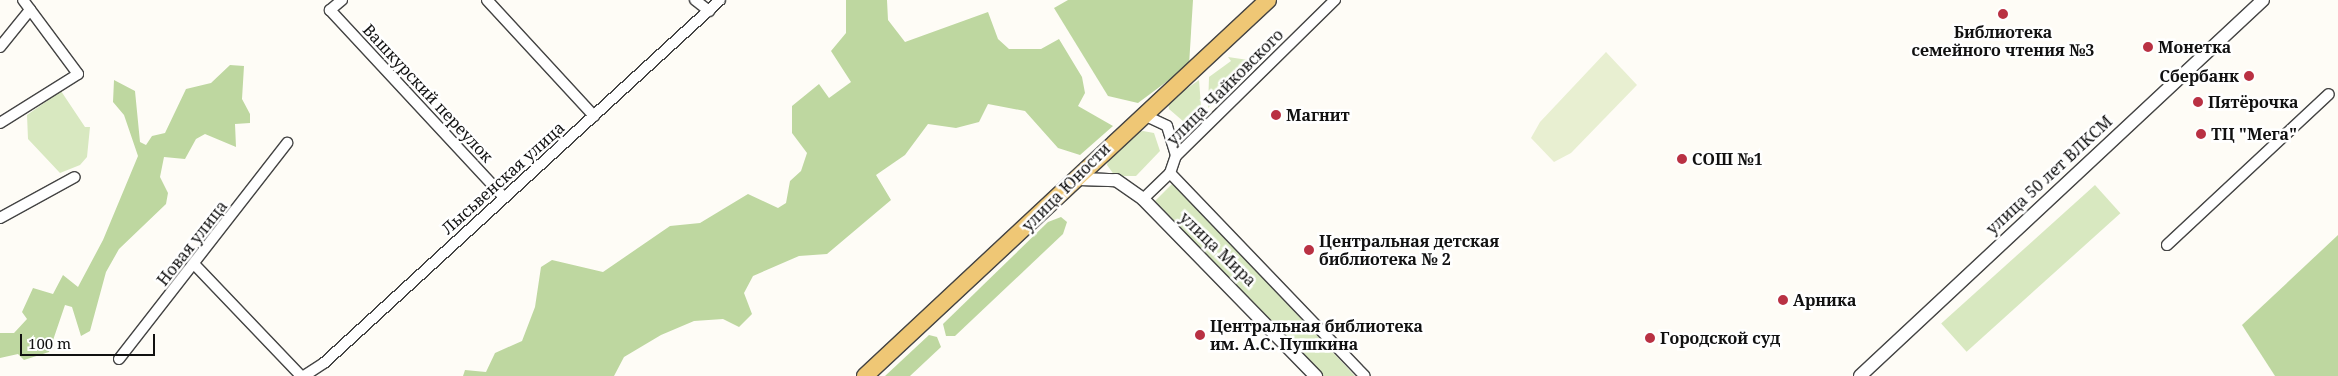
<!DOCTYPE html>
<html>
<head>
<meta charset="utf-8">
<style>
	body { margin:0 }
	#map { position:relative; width:2338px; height:376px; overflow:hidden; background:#fefcf6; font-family:"Noto Serif",serif }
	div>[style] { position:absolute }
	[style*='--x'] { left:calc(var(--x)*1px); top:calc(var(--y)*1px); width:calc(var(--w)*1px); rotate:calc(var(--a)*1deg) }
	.green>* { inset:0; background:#d8e8c0; transform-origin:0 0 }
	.forest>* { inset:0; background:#bed7a0 }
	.pitch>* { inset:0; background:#e8efd1 }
	.roads { filter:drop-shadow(1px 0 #444) drop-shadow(-1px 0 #444) drop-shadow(0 1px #444) drop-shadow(0 -1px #444) }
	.minor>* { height:10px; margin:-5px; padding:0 5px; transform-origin:5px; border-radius:5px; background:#fff }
	.tertiary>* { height:12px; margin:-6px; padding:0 6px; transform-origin:6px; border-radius:6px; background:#fff }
	.primary>* { height:16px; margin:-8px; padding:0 8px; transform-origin:8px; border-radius:8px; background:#efc775 }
	.dots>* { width:14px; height:14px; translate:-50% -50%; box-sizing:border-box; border:2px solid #fff; border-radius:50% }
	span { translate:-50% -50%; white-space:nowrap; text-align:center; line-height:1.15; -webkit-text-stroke:5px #fff; paint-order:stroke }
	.poi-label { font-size:16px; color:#111; font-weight:700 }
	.left { translate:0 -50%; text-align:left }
	.right { translate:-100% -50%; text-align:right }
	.street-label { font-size:16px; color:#111 }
	.scale { position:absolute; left:20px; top:334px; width:135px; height:22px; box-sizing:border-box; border:2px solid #111; border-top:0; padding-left:6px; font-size:15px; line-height:18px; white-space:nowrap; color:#111; -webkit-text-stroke:4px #fff; paint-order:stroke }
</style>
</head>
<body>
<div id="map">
	<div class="green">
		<i style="clip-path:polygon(1228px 57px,1255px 61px,1208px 108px,1209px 77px,1231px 61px)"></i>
		<i style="clip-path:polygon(1199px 80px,1201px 106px,1192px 120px,1184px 122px,1169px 109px,1168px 102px)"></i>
		<i style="clip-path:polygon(61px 91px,85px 127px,90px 127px,87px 157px,80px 165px,60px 173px,28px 139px,27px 115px)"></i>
		<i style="clip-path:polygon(1143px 131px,1154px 133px,1160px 151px,1136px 176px,1115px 176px,1107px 165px,1110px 153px,1130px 134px)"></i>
		<i style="clip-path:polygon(1173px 183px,1341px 361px,1355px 376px,1320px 376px,1155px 201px)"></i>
		<i style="left:2095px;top:185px;width:38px;height:207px;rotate:48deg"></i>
	</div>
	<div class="forest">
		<i style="clip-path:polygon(846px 0,887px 0,888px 20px,905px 42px,988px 12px,998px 39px,1009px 49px,1041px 49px,1059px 39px,1082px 77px,1085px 93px,1078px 106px,1113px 126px,1080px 155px,1058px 148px,1025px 111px,988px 104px,979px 122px,956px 128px,928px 124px,905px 155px,876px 175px,891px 200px,827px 254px,799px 256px,753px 276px,744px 293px,752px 314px,739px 327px,723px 319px,694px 321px,661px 335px,624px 357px,614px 376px,463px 376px,465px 370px,486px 372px,495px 353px,522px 341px,535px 307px,541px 267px,552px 260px,603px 272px,670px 226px,700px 223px,748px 194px,778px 208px,786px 203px,790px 181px,801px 171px,807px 153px,792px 133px,792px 106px,819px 84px,829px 98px,851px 82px,831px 51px,846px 33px)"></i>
		<i style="clip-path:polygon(1068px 0,1193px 0,1189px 65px,1138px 103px,1108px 96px,1054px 8px)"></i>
		<i style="clip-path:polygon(230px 65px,244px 66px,242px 99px,250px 114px,250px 123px,235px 124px,236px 147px,205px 134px,196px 139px,185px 159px,164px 157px,160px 177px,168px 193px,166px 204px,119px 249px,106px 272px,90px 331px,81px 336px,72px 307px,65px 305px,49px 352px,24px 360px,18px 354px,0 358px,0 333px,14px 333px,27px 319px,22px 312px,33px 288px,53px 294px,63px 275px,78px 287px,103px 240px,138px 156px,124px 115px,113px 102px,114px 80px,135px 91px,140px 142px,146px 145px,152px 136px,165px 133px,186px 89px,211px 83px)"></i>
		<i style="clip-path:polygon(1061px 217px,1067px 222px,1063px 234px,955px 336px,946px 336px,943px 324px,1048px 222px)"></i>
		<i style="clip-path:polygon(2338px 235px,2338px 376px,2275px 376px,2242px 325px)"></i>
		<i style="clip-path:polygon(929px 335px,937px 337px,941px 347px,910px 376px,885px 376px)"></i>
	</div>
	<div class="pitch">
		<i style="clip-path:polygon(1606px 52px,1637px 85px,1571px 153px,1554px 162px,1531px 138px,1540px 122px)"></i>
	</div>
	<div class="roads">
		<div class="minor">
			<i style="--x:342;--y:0;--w:16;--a:140"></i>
			<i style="--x:330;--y:10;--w:254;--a:47.1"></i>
			<i style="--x:487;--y:0;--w:158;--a:47.3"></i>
			<i style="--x:695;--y:0;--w:18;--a:38"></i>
			<i style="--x:0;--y:47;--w:48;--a:-51"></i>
			<i style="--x:1146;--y:116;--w:23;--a:25"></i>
			<i style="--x:1167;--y:126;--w:31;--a:73"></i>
			<i style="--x:0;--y:123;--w:92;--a:-32.1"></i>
			<i style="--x:78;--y:74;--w:92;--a:-126.6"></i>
			<i style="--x:1170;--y:173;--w:281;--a:46.2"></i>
			<i style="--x:1143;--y:199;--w:37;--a:-44"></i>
			<i style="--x:1170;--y:173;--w:18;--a:-71"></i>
			<i style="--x:1176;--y:156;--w:223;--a:-44.5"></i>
			<i style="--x:0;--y:218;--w:85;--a:-28.7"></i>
			<i style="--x:2167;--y:245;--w:221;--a:-43"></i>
			<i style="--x:195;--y:265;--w:153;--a:46.3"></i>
			<i style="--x:119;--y:359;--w:274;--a:-52.1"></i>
			<i style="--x:304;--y:376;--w:24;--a:-33"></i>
			<i style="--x:324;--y:363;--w:537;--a:-42.51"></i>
		</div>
		<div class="tertiary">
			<i style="--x:1079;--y:179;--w:37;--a:2"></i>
			<i style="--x:1116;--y:180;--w:33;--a:35"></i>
			<i style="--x:1143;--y:199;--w:248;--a:45.7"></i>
			<i style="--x:1860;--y:376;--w:551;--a:-43.01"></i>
		</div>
		<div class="primary">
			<i style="--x:865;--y:376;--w:551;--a:-43.01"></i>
		</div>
	</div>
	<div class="dots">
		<i style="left:2003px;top:14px;background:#b93143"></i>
		<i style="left:2148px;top:47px;background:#b93143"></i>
		<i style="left:2249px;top:76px;background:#b93143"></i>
		<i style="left:2198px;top:102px;background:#b93143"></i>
		<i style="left:1276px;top:115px;background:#b93143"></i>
		<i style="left:2201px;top:134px;background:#b93143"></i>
		<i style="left:1682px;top:159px;background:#b93143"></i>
		<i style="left:1309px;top:250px;background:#b93143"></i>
		<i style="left:1783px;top:300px;background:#b93143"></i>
		<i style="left:1200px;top:335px;background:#b93143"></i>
		<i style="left:1650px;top:338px;background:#b93143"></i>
	</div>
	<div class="poi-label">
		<span style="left:2003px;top:41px">Библиотека<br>семейного чтения №3</span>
		<span class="left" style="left:2158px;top:47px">Монетка</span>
		<span class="right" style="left:2239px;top:76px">Сбербанк</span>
		<span class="left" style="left:2208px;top:102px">Пятёрочка</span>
		<span class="left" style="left:1286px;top:115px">Магнит</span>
		<span class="left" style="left:2211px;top:134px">ТЦ "Мега"</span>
		<span class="left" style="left:1692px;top:159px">СОШ №1</span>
		<span class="left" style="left:1319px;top:250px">Центральная детская<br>библиотека № 2</span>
		<span class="left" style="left:1793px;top:300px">Арника</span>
		<span class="left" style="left:1210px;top:335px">Центральная библиотека<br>им. А.С. Пушкина</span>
		<span class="left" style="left:1660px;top:338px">Городской суд</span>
	</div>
	<div class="street-label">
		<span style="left:1225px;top:87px;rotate:-45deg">улица Чайковского</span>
		<span style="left:428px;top:93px;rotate:47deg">Вашкурский переулок</span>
		<span style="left:2049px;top:175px;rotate:-43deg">улица 50 лет ВЛКСМ</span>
		<span style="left:503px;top:178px;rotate:-42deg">Лысьвенская улица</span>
		<span style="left:1066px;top:187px;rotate:-45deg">улица Юности</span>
		<span style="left:192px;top:243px;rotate:-52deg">Новая улица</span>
		<span style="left:1218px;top:249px;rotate:44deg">улица Мира</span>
	</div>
	<div class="scale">100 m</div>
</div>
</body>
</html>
